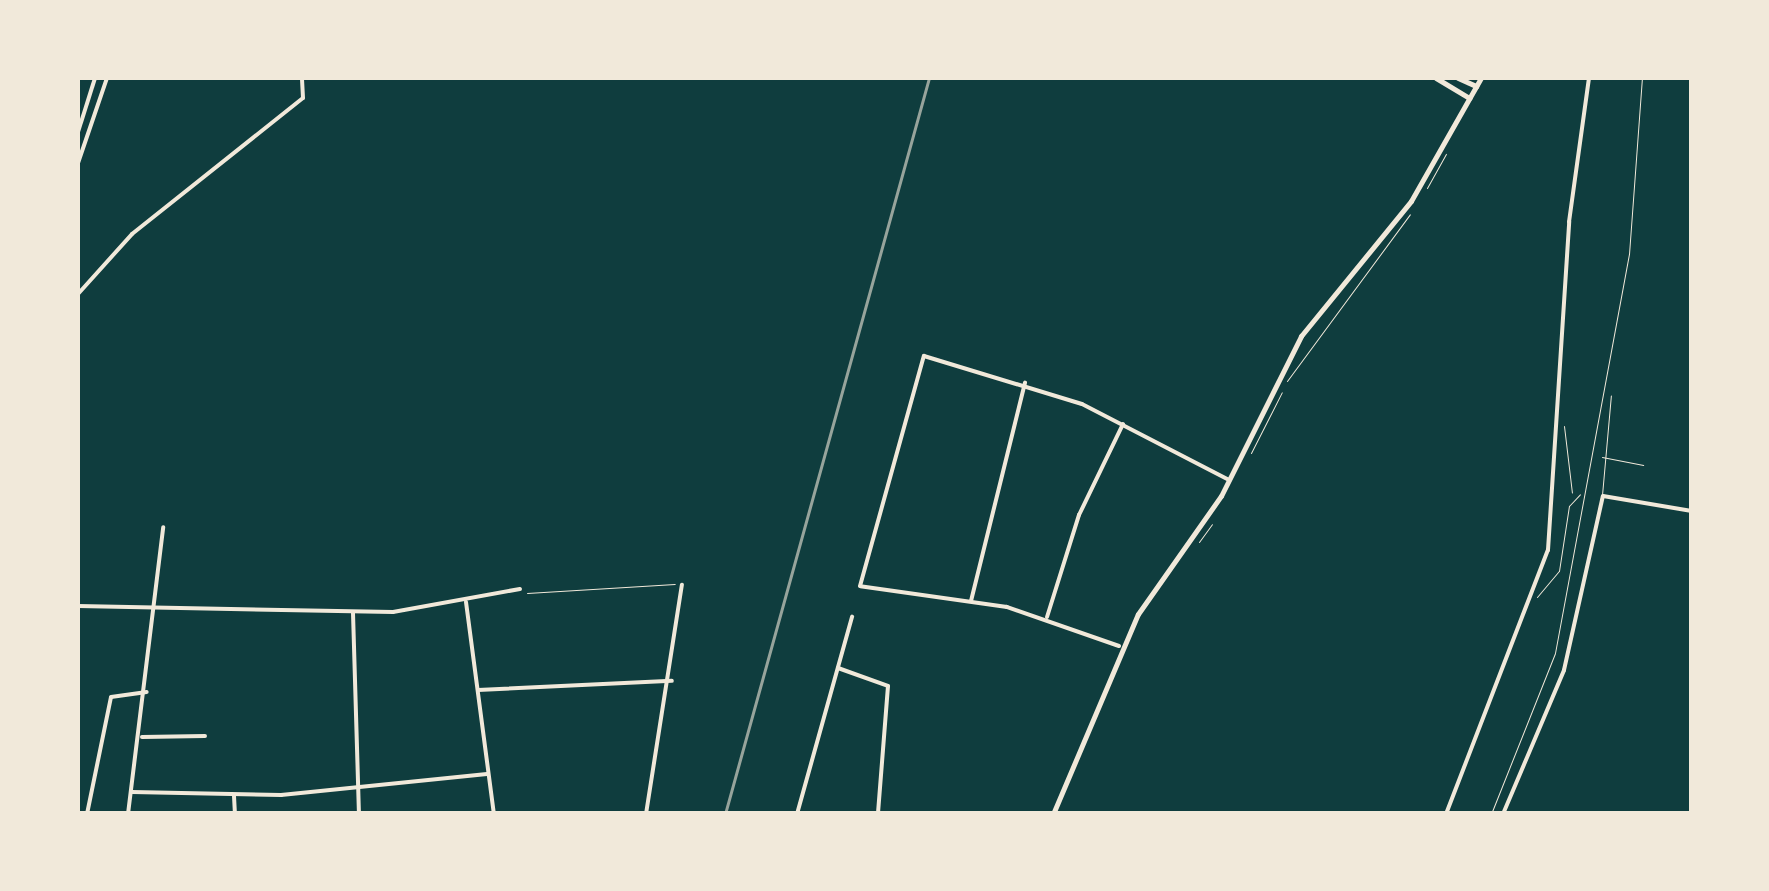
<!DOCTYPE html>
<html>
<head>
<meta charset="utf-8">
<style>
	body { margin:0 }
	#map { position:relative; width:1769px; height:891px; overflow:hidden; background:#0f3d3e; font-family:Arial,sans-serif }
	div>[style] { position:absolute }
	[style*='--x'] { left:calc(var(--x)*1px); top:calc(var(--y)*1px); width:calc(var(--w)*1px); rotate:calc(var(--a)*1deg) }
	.stream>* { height:2.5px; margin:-1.25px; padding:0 1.25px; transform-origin:1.25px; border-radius:1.25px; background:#0a2a2b }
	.path>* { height:1px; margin:-0.5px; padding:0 0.5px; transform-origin:0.5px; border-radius:0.5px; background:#f1e9da }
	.service>* { height:1px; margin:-0.5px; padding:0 0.5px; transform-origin:0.5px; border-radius:0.5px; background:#f1e9da }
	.minor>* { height:4px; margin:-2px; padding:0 2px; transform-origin:2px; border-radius:2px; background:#f1e9da }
	.tertiary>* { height:4px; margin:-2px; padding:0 2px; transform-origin:2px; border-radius:2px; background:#f1e9da }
	.secondary>* { height:5px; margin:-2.5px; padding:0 2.5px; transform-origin:2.5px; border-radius:2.5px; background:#f1e9da }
	.primary>* { height:5px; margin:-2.5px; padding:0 2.5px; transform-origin:2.5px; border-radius:2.5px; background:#f1e9da }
	.rail>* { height:2.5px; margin:-1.25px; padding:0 1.25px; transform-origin:1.25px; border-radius:1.25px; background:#97a49c }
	span { translate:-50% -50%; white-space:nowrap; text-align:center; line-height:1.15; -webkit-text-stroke:10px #f1e9da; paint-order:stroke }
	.frame { position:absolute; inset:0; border:80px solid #f1e9da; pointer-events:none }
</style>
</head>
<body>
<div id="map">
	<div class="stream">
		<i style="--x:1692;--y:298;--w:39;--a:90"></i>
	</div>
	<div class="path">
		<i style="--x:1427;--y:188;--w:39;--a:-61"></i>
		<i style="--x:1287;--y:381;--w:207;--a:-53.6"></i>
		<i style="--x:1564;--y:426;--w:67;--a:83.2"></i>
		<i style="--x:1251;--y:453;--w:68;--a:-63.1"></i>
		<i style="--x:1199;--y:542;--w:22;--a:-54"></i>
		<i style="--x:527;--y:593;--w:148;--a:-3.5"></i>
		<i style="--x:1537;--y:597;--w:34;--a:-50"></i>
		<i style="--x:1559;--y:571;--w:66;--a:-81.3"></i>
		<i style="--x:1569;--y:506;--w:16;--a:-47"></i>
		<i style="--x:1491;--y:814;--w:173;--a:-68.3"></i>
		<i style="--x:1555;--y:653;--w:406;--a:-79.5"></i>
		<i style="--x:1629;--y:254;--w:176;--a:-85.8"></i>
	</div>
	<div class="service">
		<i style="--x:1602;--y:457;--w:42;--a:11"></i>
		<i style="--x:1602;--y:495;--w:100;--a:-84.9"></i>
	</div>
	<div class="minor">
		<i style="--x:78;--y:294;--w:81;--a:-48"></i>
		<i style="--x:132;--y:234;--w:218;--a:-38.5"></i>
		<i style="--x:303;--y:98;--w:20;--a:-93"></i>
		<i style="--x:971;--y:601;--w:225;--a:-76.1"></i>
		<i style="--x:466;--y:602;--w:214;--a:82.5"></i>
		<i style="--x:78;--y:606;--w:315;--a:1.1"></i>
		<i style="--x:393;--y:612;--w:129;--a:-10.3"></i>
		<i style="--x:353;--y:613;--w:201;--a:88.3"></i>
		<i style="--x:1047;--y:617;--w:107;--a:-72.6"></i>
		<i style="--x:1079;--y:515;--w:101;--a:-64.2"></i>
		<i style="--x:1119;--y:646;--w:119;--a:-160.8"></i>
		<i style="--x:1007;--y:607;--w:148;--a:-171.9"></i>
		<i style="--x:860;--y:586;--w:239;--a:-74.5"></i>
		<i style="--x:924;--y:356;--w:165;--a:16.9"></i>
		<i style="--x:1082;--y:404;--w:165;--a:27.3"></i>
		<i style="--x:838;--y:668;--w:53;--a:19.8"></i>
		<i style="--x:888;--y:686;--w:128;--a:94.5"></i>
		<i style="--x:478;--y:690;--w:194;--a:-2.7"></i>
		<i style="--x:142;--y:737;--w:63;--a:-0.9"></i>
		<i style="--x:132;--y:792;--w:149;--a:1.2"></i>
		<i style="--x:281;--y:795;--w:207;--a:-5.8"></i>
		<i style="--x:234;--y:796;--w:18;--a:87"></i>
		<i style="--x:87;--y:814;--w:119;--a:-78.4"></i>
		<i style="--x:111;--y:697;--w:36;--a:-8"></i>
		<i style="--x:128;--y:814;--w:289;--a:-83"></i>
		<i style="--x:646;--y:814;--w:232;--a:-81.1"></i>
		<i style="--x:797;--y:814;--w:205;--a:-74.4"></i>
		<i style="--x:1446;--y:814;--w:283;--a:-68.9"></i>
		<i style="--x:1548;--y:550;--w:329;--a:-86.3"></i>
		<i style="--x:1569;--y:222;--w:145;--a:-82.1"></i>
		<i style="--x:1503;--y:814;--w:156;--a:-67"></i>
		<i style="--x:1564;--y:670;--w:178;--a:-77.4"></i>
		<i style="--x:1603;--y:496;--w:90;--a:9.6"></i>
	</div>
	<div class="tertiary">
		<i style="--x:78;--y:132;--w:57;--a:-72.5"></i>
		<i style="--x:78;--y:163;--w:90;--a:-71.2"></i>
	</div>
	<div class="secondary">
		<i style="--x:1436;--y:78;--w:39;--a:31"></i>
		<i style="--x:1458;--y:78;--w:20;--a:24"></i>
	</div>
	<div class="primary">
		<i style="--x:1053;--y:814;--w:217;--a:-67"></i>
		<i style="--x:1138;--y:614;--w:144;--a:-54.9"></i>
		<i style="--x:1221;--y:496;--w:179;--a:-63.4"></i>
		<i style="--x:1301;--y:336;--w:174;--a:-50.8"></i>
		<i style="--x:1411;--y:201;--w:142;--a:-60.4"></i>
	</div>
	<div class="rail">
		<i style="--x:725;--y:814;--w:764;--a:-74.51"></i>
	</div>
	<div class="frame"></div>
</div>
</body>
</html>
